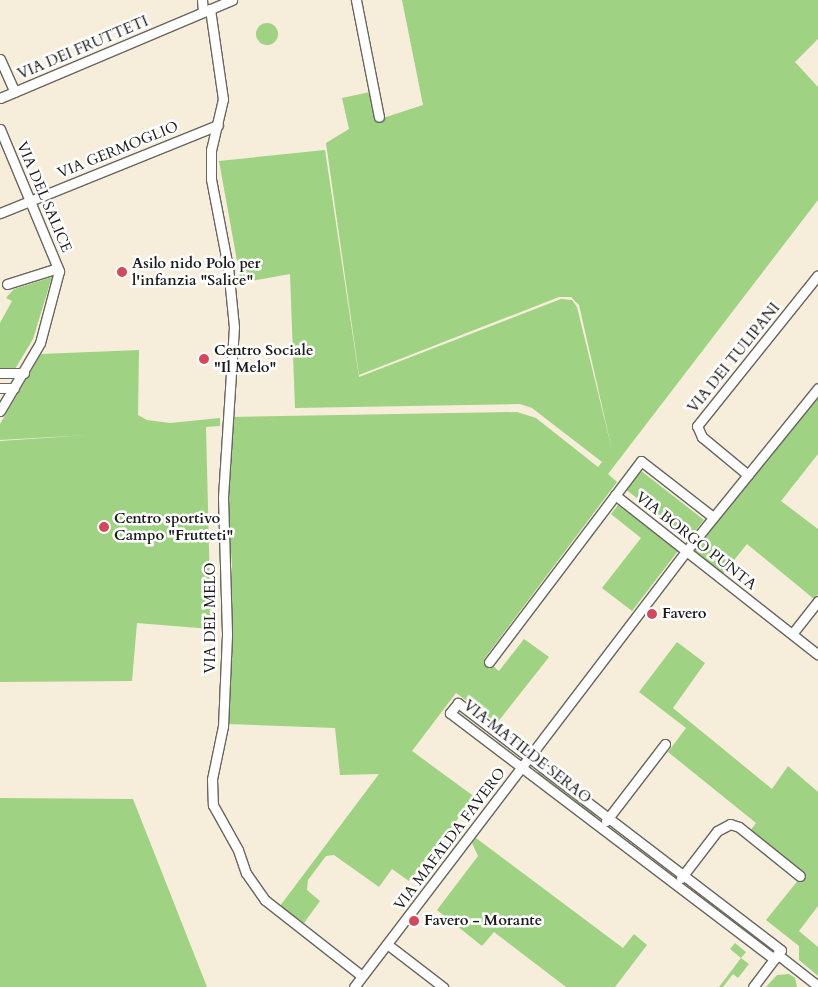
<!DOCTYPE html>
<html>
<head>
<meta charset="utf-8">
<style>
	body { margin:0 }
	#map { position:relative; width:818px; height:987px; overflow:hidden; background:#f7eddb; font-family:Cardo,serif }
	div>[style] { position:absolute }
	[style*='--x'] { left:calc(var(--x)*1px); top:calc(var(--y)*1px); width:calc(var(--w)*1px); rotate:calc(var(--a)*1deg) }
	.green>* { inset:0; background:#9fd282; transform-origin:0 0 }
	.round { border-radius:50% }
	.roads { filter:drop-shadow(1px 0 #69655f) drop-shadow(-1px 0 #69655f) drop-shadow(0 1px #69655f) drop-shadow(0 -1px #69655f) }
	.minor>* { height:9px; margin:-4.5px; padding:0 4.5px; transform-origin:4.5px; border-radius:4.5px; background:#fff }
	.dots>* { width:14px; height:14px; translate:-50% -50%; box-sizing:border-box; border:2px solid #fff; border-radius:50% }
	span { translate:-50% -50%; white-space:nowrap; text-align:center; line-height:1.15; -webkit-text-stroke:5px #fff; paint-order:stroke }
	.street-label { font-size:15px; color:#1c1c1c }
	.poi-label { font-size:15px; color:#1c1c1c; font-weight:700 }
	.left { translate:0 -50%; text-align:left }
</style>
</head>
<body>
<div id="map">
	<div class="green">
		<i style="clip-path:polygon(402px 0,818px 0,818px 39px,795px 62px,818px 87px,818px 200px,608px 474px,617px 482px,484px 659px,499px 671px,524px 639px,549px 657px,497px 723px,456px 693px,412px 751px,483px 803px,468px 806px,409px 881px,392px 869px,379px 887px,334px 855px,326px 856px,308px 880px,307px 890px,320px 901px,304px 923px,280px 906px,379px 774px,340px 775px,335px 728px,228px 724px,232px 566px,227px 494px,232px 417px,517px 412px,536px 418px,598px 467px,602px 462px,532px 408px,520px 404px,295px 408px,290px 274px,241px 283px,219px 161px,325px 150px,359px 377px,561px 299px,572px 300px,577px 307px,612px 450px,579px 305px,571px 297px,559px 297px,359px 375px,326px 143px,349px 129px,342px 98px,370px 92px,377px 120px,423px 105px)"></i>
		<i class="round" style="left:256px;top:23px;width:22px;height:22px"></i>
		<i style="clip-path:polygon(52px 277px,33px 339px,15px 369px,0 369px,0 323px,12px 301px,6px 298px,14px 289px)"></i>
		<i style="clip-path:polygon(139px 350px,138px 415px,147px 420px,170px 423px,220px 418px,220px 426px,206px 427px,211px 629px,137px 623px,132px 681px,0 682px,0 441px,89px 435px,0 440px,0 424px,41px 354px)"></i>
		<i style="clip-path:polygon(818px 395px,818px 454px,781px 501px,818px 529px,818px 594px,814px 599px,747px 544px,722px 575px,693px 551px)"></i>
		<i style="left:640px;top:470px;width:81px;height:24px;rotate:38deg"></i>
		<i style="clip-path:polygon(618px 505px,678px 551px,632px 611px,602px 588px,641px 538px,611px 514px)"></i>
		<i style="clip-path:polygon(677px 642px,705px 663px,673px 708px,772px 789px,788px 766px,818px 792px,818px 906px,799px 931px,818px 947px,818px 976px,799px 960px,799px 946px,766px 920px,804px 873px,750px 831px,756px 823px,668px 752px,686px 728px,639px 692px)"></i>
		<i style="left:541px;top:769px;width:71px;height:6px;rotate:37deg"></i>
		<i style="clip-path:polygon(0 798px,133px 799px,207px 987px,0 987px)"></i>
		<i style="clip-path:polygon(476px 838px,623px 948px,634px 934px,647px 945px,615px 987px,566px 987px,494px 932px,482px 946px,437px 910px,478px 856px,472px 843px)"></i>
		<i style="clip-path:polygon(735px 943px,746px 952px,741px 958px,749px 964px,738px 978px,733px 974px,723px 987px,719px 987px,741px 958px,730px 949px)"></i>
		<i style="clip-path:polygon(789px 974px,795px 978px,797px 987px,766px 987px,777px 975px)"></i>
	</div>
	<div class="roads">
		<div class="minor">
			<i style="--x:202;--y:0;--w:12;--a:85"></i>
			<i style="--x:356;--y:0;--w:119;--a:78.9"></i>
			<i style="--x:210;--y:9;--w:91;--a:81.8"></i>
			<i style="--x:223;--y:99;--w:52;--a:103.2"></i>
			<i style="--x:211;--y:150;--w:29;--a:90"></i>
			<i style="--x:211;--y:179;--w:90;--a:79.1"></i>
			<i style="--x:228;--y:267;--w:60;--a:84.3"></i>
			<i style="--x:234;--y:327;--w:171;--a:93.7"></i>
			<i style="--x:223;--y:498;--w:137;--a:88.3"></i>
			<i style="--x:227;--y:635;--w:91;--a:92.5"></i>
			<i style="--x:223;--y:726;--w:54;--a:101.7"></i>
			<i style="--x:212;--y:779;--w:26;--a:88"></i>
			<i style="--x:213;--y:805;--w:51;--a:60.9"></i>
			<i style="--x:238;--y:850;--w:24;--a:71"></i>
			<i style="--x:246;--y:873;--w:33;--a:55"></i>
			<i style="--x:265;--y:900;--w:123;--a:38.1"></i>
			<i style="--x:0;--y:59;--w:36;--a:66"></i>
			<i style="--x:0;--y:98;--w:252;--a:-22.9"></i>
			<i style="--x:0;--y:129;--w:154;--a:67.4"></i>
			<i style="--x:59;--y:271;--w:74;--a:104.8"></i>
			<i style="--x:40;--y:343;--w:79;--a:120.5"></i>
			<i style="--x:0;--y:213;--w:235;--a:-22"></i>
			<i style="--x:7;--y:284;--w:53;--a:-17.4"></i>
			<i style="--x:0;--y:373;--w:24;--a:0"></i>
			<i style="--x:0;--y:388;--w:14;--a:0"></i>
			<i style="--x:748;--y:475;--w:60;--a:-140.4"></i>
			<i style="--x:702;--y:437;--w:12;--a:-114"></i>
			<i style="--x:697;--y:426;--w:193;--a:-51.3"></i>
			<i style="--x:615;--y:495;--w:258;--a:38.2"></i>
			<i style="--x:792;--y:634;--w:42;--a:-51.8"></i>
			<i style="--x:489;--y:662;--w:252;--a:-52.9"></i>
			<i style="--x:641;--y:461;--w:91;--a:37.9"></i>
			<i style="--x:606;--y:821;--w:97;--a:-52.5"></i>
			<i style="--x:681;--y:878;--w:59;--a:-52.5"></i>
			<i style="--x:717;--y:831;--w:15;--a:-28"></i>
			<i style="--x:730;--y:824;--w:9;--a:18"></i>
			<i style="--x:739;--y:827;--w:78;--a:38.8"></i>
			<i style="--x:387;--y:944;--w:71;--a:37.5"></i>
			<i style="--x:777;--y:954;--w:52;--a:38"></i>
			<i style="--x:354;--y:987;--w:549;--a:-52.69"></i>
			<i style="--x:687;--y:550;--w:208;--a:-51"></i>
			<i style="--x:753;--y:987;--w:46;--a:-52.9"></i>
			<i style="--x:781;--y:950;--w:407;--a:-142.6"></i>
			<i style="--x:458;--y:703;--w:13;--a:129"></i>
			<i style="--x:450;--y:713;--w:407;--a:37.2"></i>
		</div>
	</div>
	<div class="dots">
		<i style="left:122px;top:272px;background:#d1495b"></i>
		<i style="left:204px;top:359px;background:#d1495b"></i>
		<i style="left:104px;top:527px;background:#d1495b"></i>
		<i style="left:652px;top:614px;background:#d1495b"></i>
		<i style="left:414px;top:921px;background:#d1495b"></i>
	</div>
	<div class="street-label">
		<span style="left:83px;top:48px;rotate:-23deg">VIA DEI FRUTTETI</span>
		<span style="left:118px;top:150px;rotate:-22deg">VIA GERMOGLIO</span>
		<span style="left:44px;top:197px;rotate:67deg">VIA DEL SALICE</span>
		<span style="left:734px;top:358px;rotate:-51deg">VIA DEI TULIPANI</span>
		<span style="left:696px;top:541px;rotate:38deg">VIA BORGO PUNTA</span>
		<span style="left:211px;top:618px;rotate:-90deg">VIA DEL MELO</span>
		<span style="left:527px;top:752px;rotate:38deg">VIA MATILDE SERAO</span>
		<span style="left:450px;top:839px;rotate:-53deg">VIA MAFALDA FAVERO</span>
	</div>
	<div class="poi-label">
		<span class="left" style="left:132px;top:272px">Asilo nido Polo per<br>l'infanzia "Salice"</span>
		<span class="left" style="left:214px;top:359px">Centro Sociale<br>"Il Melo"</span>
		<span class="left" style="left:114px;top:527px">Centro sportivo<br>Campo "Frutteti"</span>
		<span class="left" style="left:662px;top:614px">Favero</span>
		<span class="left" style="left:424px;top:921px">Favero - Morante</span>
	</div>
</div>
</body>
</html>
